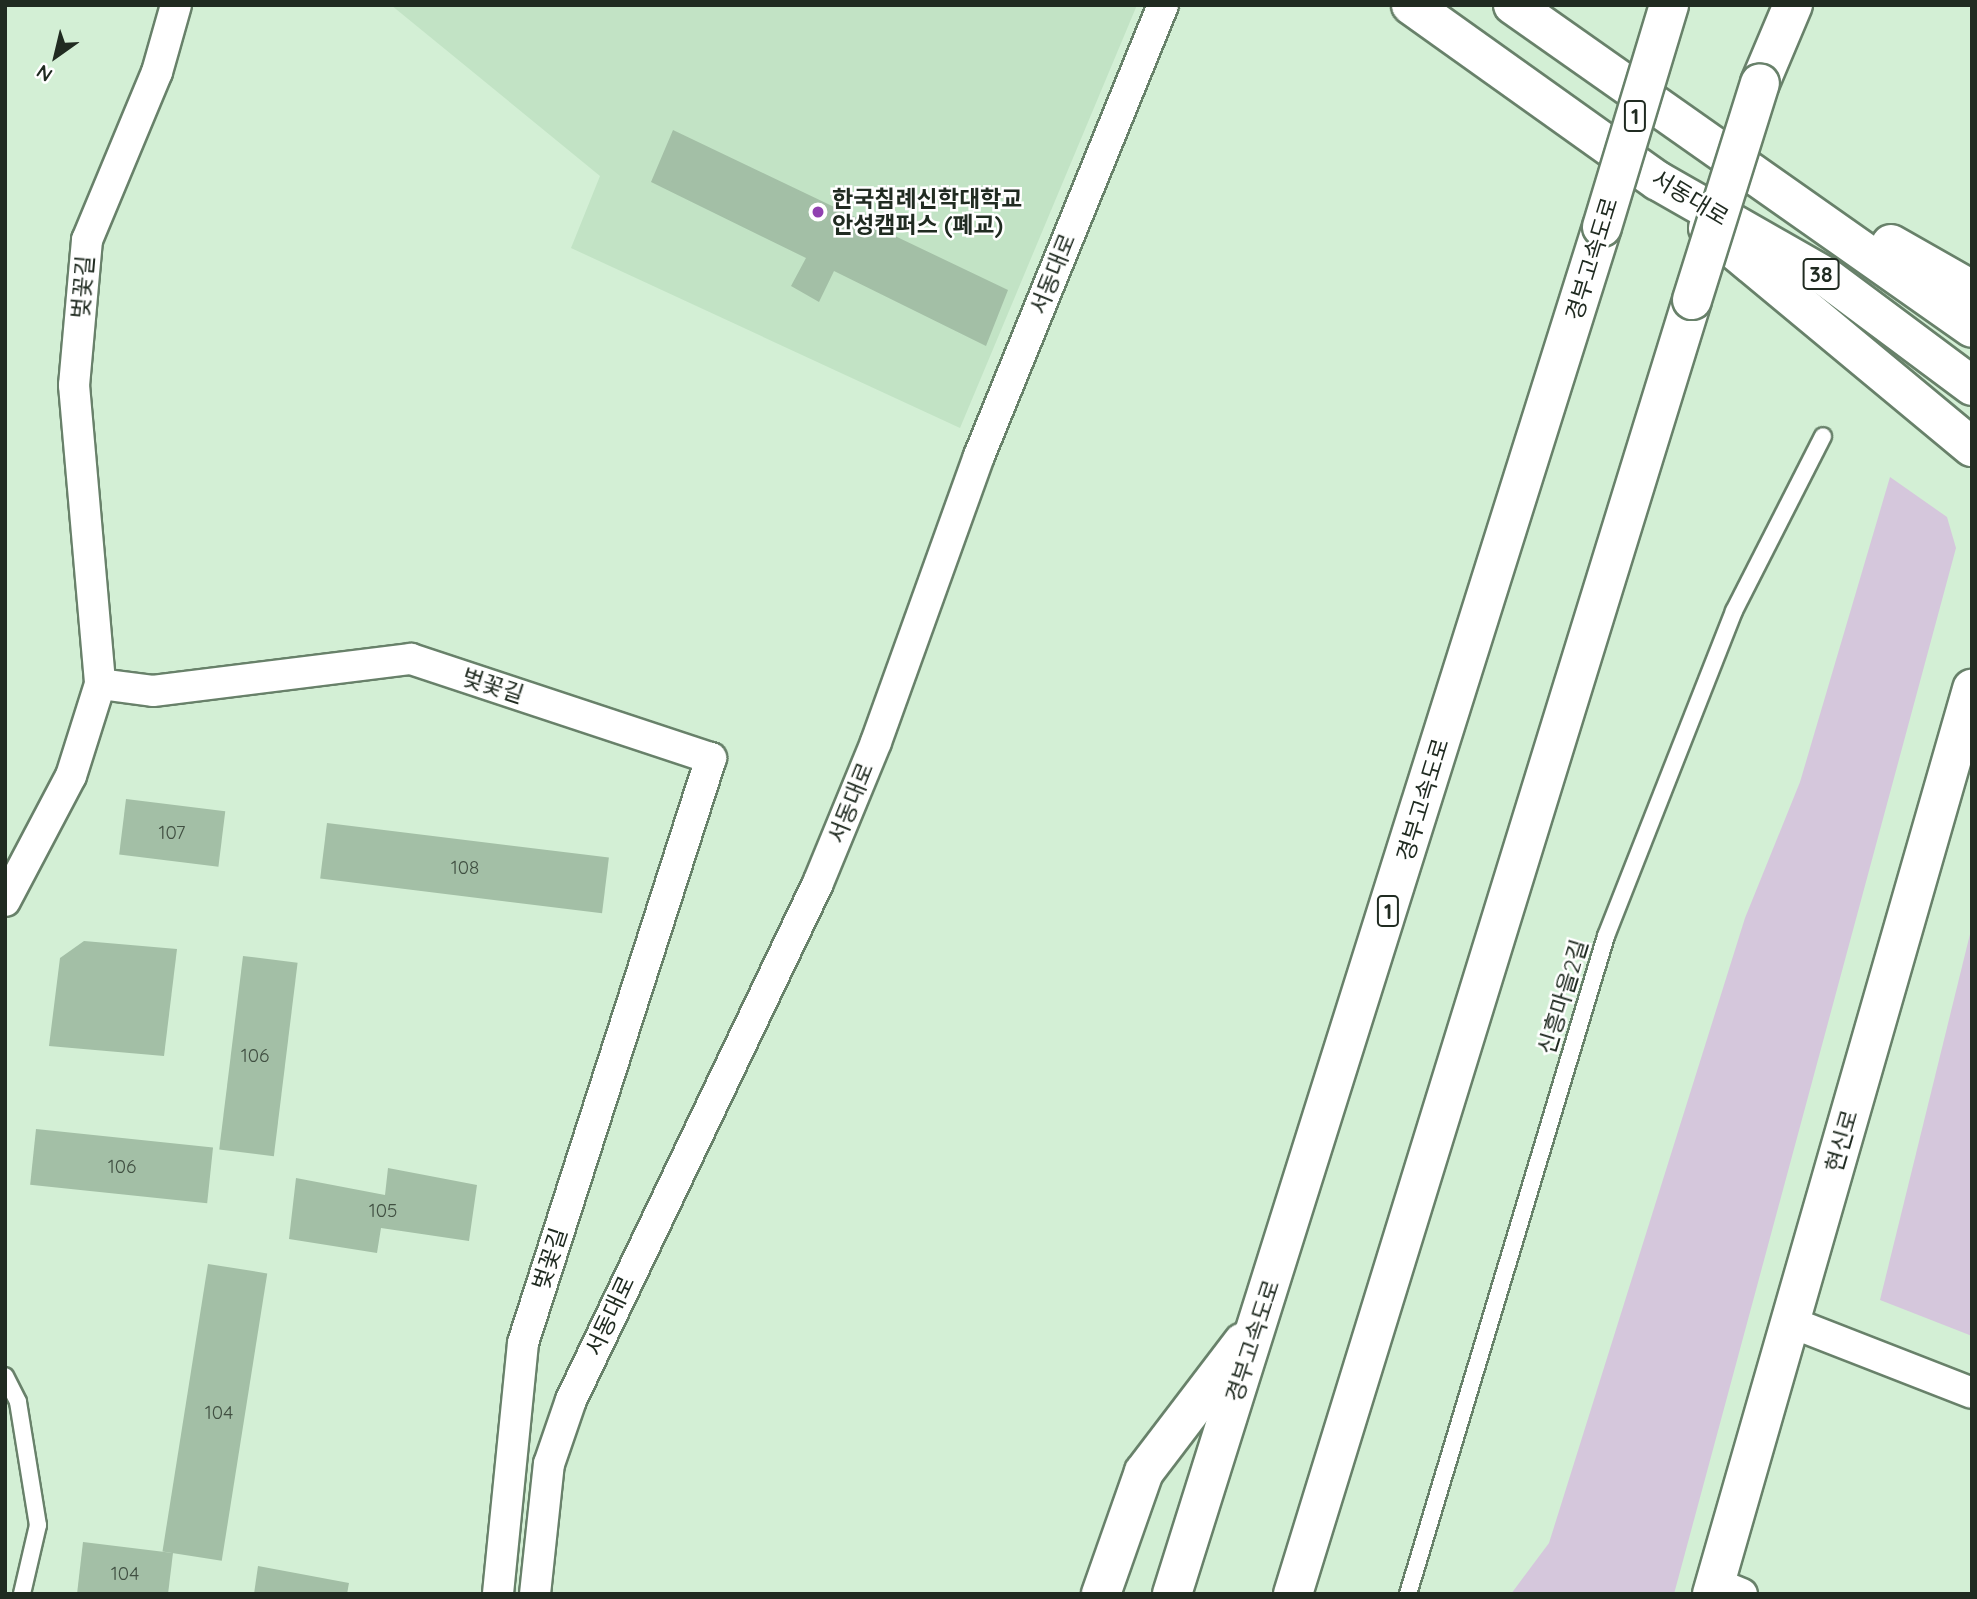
<!DOCTYPE html>
<html>
<head>
<meta charset="utf-8">
<style>
	body { margin:0 }
	#map { position:relative; width:1977px; height:1599px; overflow:hidden; background:#d3efd5; font-family:Quicksand,"Noto Sans KR",sans-serif }
	div>[style] { position:absolute }
	[style*='--x'] { left:calc(var(--x)*1px); top:calc(var(--y)*1px); width:calc(var(--w)*1px); rotate:calc(var(--a)*1deg) }
	.built>* { inset:0; background:#c2e3c5 }
	.green>* { inset:0; background:#d5c7dc }
	.building>* { inset:0; background:#a3bfa6; transform-origin:0 0 }
	.roads { filter:drop-shadow(2px 0 #68816a) drop-shadow(-2px 0 #68816a) drop-shadow(0 2px #68816a) drop-shadow(0 -2px #68816a) }
	.lane>* { height:16px; margin:-8px; padding:0 8px; transform-origin:8px; border-radius:8px; background:#fff }
	.street>* { height:30px; margin:-15px; padding:0 15px; transform-origin:15px; border-radius:15px; background:#fff }
	.secondary>* { height:38px; margin:-19px; padding:0 19px; transform-origin:19px; border-radius:19px; background:#fff }
	.primary>* { height:38px; margin:-19px; padding:0 19px; transform-origin:19px; border-radius:19px; background:#fff }
	.highway>* { height:38px; margin:-19px; padding:0 19px; transform-origin:19px; border-radius:19px; background:#fff }
	.bridges { filter:drop-shadow(2px 0 #68816a) drop-shadow(-2px 0 #68816a) drop-shadow(0 2px #68816a) drop-shadow(0 -2px #68816a) }
	.highway-bridge>* { height:38px; margin:-19px; padding:0 19px; transform-origin:19px; border-radius:19px; background:#fff }
	.dots>* { width:19px; height:19px; translate:-50% -50%; box-sizing:border-box; border:4px solid #fff; border-radius:50% }
	span { translate:-50% -50%; white-space:nowrap; text-align:center; line-height:1.15; -webkit-text-stroke:5px #fff; paint-order:stroke }
	.number-label { font-size:19px; color:#415042 }
	.number-label span { -webkit-text-stroke-width:0 }
	.shield-label span { padding:2px 5px; background:#fff; border:2px solid; border-radius:5px; -webkit-text-stroke-width:0 }
	.shield-label { font-size:21px; color:#202b21; font-weight:700 }
	.street-label { font-size:23px; color:#202b21 }
	.poi-label { font-size:23px; color:#202b21; font-weight:700 }
	.left { translate:0 -50%; text-align:left }
	.frame { position:absolute; inset:0; border:7px solid #202b21; pointer-events:none }
	.north { position:absolute; left:21px; top:21px; width:70px; height:70px; -webkit-text-stroke:5px #fff; paint-order:stroke; rotate:214deg; font-size:19px; font-weight:700; line-height:28px; text-align:center; color:#202b21 }
	.north::after { content:''; display:block; margin:auto; width:24px; height:32px; background:#202b21; clip-path:polygon(50% 0,100% 100%,50% 72%,0 100%) }
</style>
</head>
<body>
<div id="map">
	<div class="built">
		<i style="clip-path:polygon(391px 5px,1137px 5px,960px 428px,571px 248px,600px 176px)"></i>
	</div>
	<div class="green">
		<i style="clip-path:polygon(1890px 477px,1947px 517px,1956px 548px,1674px 1594px,1511px 1594px,1549px 1543px,1745px 918px,1800px 782px)"></i>
		<i style="clip-path:polygon(1972px 926px,1972px 1336px,1880px 1300px)"></i>
	</div>
	<div class="building">
		<i style="clip-path:polygon(673px 130px,1008px 290px,986px 346px,834px 271px,819px 302px,791px 286px,806px 258px,651px 182px)"></i>
		<i style="left:126px;top:799px;width:100px;height:56px;rotate:7deg"></i>
		<i style="left:327px;top:823px;width:284px;height:56px;rotate:7deg"></i>
		<i style="clip-path:polygon(84px 941px,177px 949px,164px 1056px,49px 1046px,60px 958px)"></i>
		<i style="left:243px;top:956px;width:55px;height:195px;rotate:7deg"></i>
		<i style="left:36px;top:1129px;width:178px;height:56px;rotate:6deg"></i>
		<i style="clip-path:polygon(388px 1168px,477px 1185px,469px 1241px,381px 1228px,377px 1253px,289px 1239px,296px 1178px,385px 1195px)"></i>
		<i style="left:208px;top:1264px;width:60px;height:291px;rotate:9deg"></i>
		<i style="clip-path:polygon(83px 1542px,173px 1553px,168px 1594px,77px 1594px)"></i>
		<i style="clip-path:polygon(258px 1566px,349px 1583px,347px 1594px,254px 1594px)"></i>
	</div>
	<div class="roads">
		<div class="lane">
			<i style="--x:5;--y:1376;--w:29;--a:63"></i>
			<i style="--x:18;--y:1402;--w:125;--a:80.8"></i>
			<i style="--x:38;--y:1525;--w:71;--a:103.1"></i>
			<i style="--x:1408;--y:1594;--w:687;--a:-73.25"></i>
			<i style="--x:1606;--y:936;--w:349;--a:-68.5"></i>
			<i style="--x:1734;--y:611;--w:196;--a:-63"></i>
		</div>
		<div class="street">
			<i style="--x:176;--y:5;--w:70;--a:105.8"></i>
			<i style="--x:157;--y:72;--w:182;--a:112.6"></i>
			<i style="--x:87;--y:240;--w:146;--a:95.1"></i>
			<i style="--x:74;--y:385;--w:300;--a:85"></i>
			<i style="--x:100;--y:684;--w:53;--a:7.5"></i>
			<i style="--x:153;--y:691;--w:260;--a:-7.1"></i>
			<i style="--x:411;--y:659;--w:316;--a:18.3"></i>
			<i style="--x:711;--y:758;--w:614;--a:107.82"></i>
			<i style="--x:523;--y:1343;--w:252;--a:95.7"></i>
			<i style="--x:5;--y:901;--w:141;--a:-62.2"></i>
			<i style="--x:71;--y:776;--w:96;--a:-72.5"></i>
			<i style="--x:1790;--y:1322;--w:195;--a:21.3"></i>
			<i style="--x:1715;--y:1583;--w:29;--a:22"></i>
			<i style="--x:535;--y:1594;--w:131;--a:-83.9"></i>
			<i style="--x:549;--y:1464;--w:68;--a:-71"></i>
			<i style="--x:571;--y:1400;--w:573;--a:-64.46"></i>
			<i style="--x:818;--y:883;--w:152;--a:-67.6"></i>
			<i style="--x:876;--y:742;--w:304;--a:-70.2"></i>
			<i style="--x:979;--y:456;--w:487;--a:-67.8"></i>
		</div>
		<div class="secondary">
			<i style="--x:1712;--y:1594;--w:942;--a:-73.97"></i>
		</div>
		<div class="primary">
			<i style="--x:1411;--y:5;--w:303;--a:35.5"></i>
			<i style="--x:1658;--y:181;--w:193;--a:29.7"></i>
			<i style="--x:1826;--y:277;--w:182;--a:36.7"></i>
			<i style="--x:1513;--y:5;--w:561;--a:35.13"></i>
			<i style="--x:1708;--y:228;--w:343;--a:39.7"></i>
			<i style="--x:1891;--y:244;--w:93;--a:29.6"></i>
		</div>
		<div class="highway">
			<i style="--x:1760;--y:83;--w:85;--a:-67.1"></i>
			<i style="--x:1101;--y:1594;--w:129;--a:-70.6"></i>
			<i style="--x:1144;--y:1472;--w:163;--a:-52.7"></i>
			<i style="--x:1172;--y:1594;--w:1433;--a:-72.54"></i>
			<i style="--x:1293;--y:1594;--w:1354;--a:-72.86"></i>
		</div>
	</div>
	<div class="bridges">
		<div class="highway-bridge">
			<i style="--x:1602;--y:227;--w:232;--a:-73.2"></i>
			<i style="--x:1692;--y:300;--w:227;--a:-72.6"></i>
		</div>
	</div>
	<div class="dots">
		<i style="left:818px;top:212px;background:#9041b0"></i>
	</div>
	<div class="number-label">
		<span style="left:172px;top:833px">107</span>
		<span style="left:465px;top:868px">108</span>
		<span style="left:255px;top:1056px">106</span>
		<span style="left:122px;top:1167px">106</span>
		<span style="left:383px;top:1211px">105</span>
		<span style="left:219px;top:1413px">104</span>
		<span style="left:125px;top:1574px">104</span>
	</div>
	<div class="shield-label">
		<span style="left:1635px;top:116px">1</span>
		<span style="left:1821px;top:274px">38</span>
		<span style="left:1388px;top:911px">1</span>
	</div>
	<div class="street-label">
		<span style="left:1690px;top:198px;rotate:31deg">서동대로</span>
		<span style="left:1592px;top:259px;rotate:-73deg">경부고속도로</span>
		<span style="left:1053px;top:274px;rotate:-68deg">서동대로</span>
		<span style="left:83px;top:287px;rotate:-85deg">벚꽃길</span>
		<span style="left:493px;top:686px;rotate:18deg">벚꽃길</span>
		<span style="left:1423px;top:800px;rotate:-73deg">경부고속도로</span>
		<span style="left:851px;top:803px;rotate:-68deg">서동대로</span>
		<span style="left:1563px;top:997px;rotate:-73deg">신흥마을2길</span>
		<span style="left:1842px;top:1141px;rotate:-74deg">현신로</span>
		<span style="left:550px;top:1259px;rotate:-72deg">벚꽃길</span>
		<span style="left:610px;top:1316px;rotate:-65deg">서동대로</span>
		<span style="left:1253px;top:1341px;rotate:-72deg">경부고속도로</span>
	</div>
	<div class="poi-label">
		<span class="left" style="left:832px;top:212px">한국침례신학대학교<br>안성캠퍼스 (폐교)</span>
	</div>
	<div class="frame"></div>
	<div class="north">N</div>
</div>
</body>
</html>
